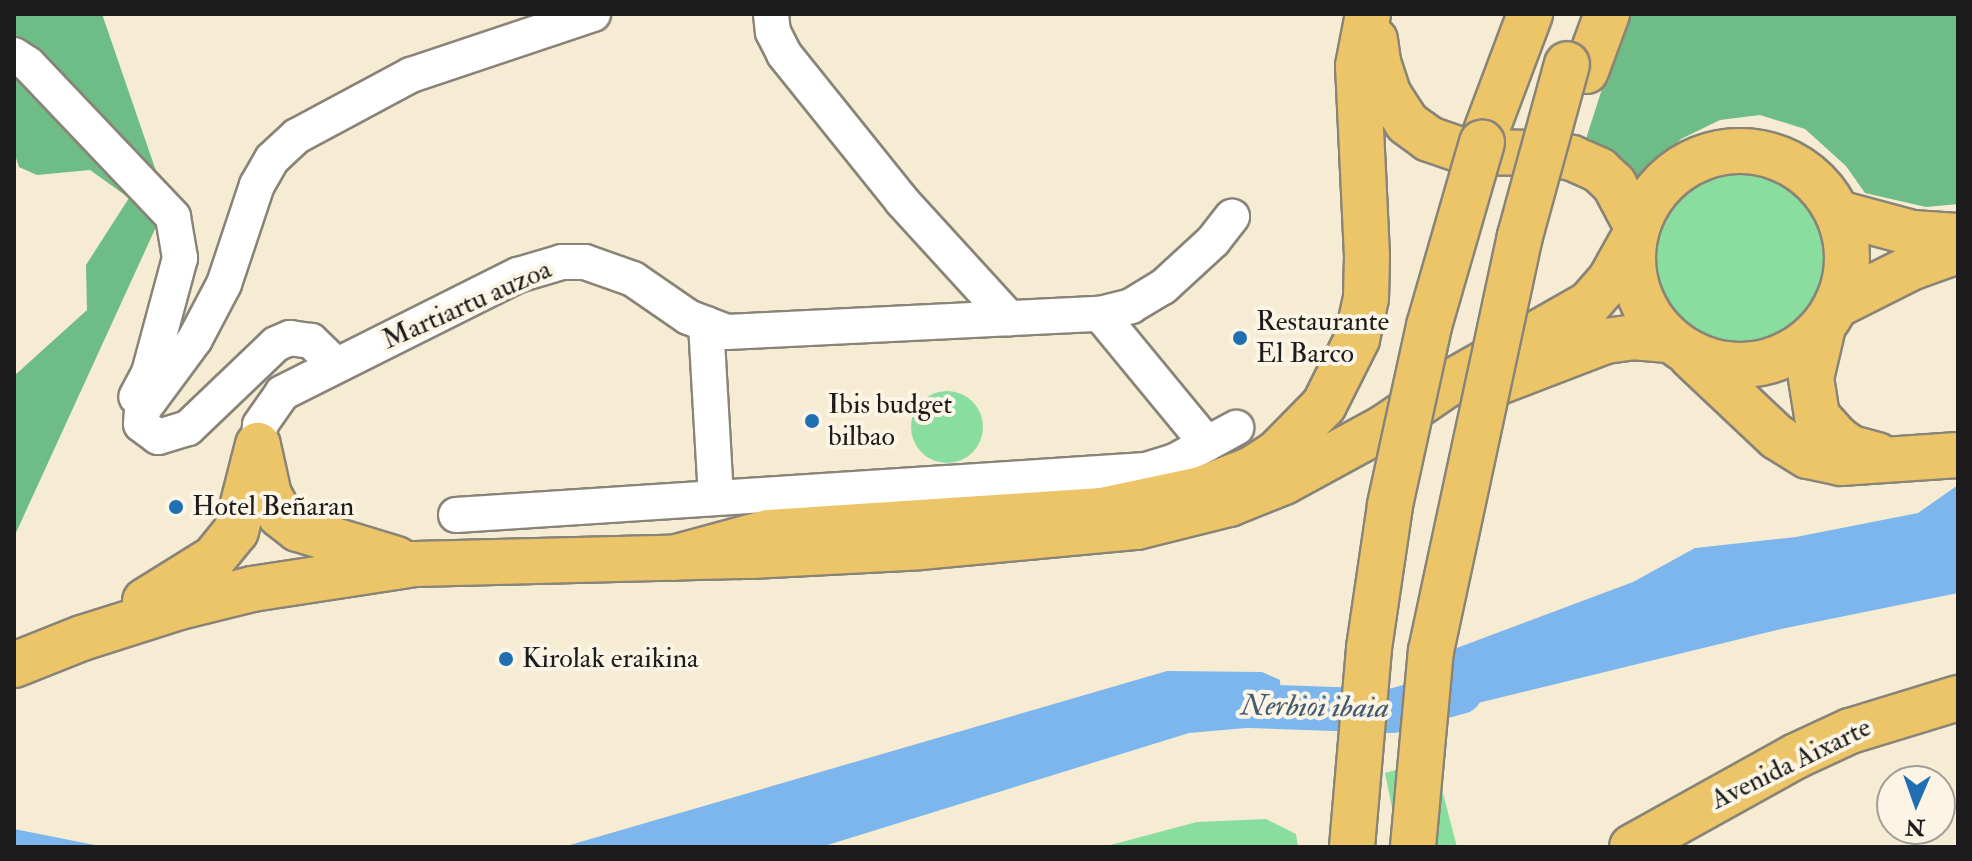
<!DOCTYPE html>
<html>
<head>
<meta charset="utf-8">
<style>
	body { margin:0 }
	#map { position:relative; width:1972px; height:861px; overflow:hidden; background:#f6ebd3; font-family:"IM FELL Double Pica",serif }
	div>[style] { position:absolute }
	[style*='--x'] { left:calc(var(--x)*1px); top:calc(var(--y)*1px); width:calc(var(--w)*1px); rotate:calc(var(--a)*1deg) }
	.green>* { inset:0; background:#89dd9f }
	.round { border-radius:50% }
	.forest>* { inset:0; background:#6ebc86 }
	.water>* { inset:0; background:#7db6ed }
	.river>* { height:44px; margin:-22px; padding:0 22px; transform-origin:22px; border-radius:22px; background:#7db6ed }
	.roads { filter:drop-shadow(2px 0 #898478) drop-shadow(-2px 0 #898478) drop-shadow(0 2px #898478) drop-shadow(0 -2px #898478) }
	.minor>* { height:34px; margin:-17px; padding:0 17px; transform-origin:17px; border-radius:17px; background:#fff }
	.major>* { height:44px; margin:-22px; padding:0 22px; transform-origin:22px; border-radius:22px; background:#edc569 }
	.major>.ring { margin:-22px; padding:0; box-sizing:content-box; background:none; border:44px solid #edc569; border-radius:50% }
	.highway>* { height:44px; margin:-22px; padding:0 22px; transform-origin:22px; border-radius:22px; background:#edc569 }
	.bridges { filter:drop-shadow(2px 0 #898478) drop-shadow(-2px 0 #898478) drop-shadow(0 2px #898478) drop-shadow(0 -2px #898478) }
	.highway-bridge>* { height:44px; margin:-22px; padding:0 22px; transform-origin:22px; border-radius:22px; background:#edc569 }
	.dots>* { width:22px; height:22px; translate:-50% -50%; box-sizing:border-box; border:4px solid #fcf5e5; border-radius:50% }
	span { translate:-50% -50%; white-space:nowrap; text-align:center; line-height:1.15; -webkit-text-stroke:8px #fcf5e5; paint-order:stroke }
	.street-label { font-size:28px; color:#1c1c1c }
	.poi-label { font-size:28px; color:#1c1c1c }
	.left { translate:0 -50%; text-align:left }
	.water-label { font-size:30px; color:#435a70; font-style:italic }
	.frame { position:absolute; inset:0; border:16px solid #1c1c1c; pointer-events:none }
	.north { position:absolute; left:1876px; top:765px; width:80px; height:80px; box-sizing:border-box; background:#fcf5e5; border:2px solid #a29e95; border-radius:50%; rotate:182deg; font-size:22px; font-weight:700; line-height:32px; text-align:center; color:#1c1c1c }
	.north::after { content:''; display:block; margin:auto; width:28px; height:36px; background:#1f6fb2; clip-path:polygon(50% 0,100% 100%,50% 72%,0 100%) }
</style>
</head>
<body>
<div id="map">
	<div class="green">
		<i class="round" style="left:1652px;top:168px;width:178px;height:178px"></i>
		<i class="round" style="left:911px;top:391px;width:72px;height:72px"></i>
		<i style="clip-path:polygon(1434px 759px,1457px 847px,1400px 847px,1385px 773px)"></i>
		<i style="clip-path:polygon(1266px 819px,1296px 834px,1298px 847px,1103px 847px,1197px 822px)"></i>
	</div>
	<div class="forest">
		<i style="clip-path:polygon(14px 14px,102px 14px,167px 203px,14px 537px,14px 376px,87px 310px,86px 265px,129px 198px,90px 170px,37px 175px,19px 167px,14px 152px)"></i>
		<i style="clip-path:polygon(1626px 14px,1958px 14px,1958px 204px,1926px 207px,1865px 193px,1846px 166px,1805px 129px,1760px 115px,1720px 120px,1681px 139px,1633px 184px,1584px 145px)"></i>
	</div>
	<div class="water">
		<i style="clip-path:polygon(1958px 485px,1958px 593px,1781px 629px,1449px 710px,1454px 649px,1633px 582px,1695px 548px,1796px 537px,1918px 513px)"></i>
		<i style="clip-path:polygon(1167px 671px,1262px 672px,1280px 680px,1282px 725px,1189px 733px,821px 847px,563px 847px)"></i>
		<i style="clip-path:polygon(14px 829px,105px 847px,14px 847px)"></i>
	</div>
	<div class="river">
		<i style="--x:1220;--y:705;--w:172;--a:2"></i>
		<i style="--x:1392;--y:711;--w:71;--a:-15.6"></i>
	</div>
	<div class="roads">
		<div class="minor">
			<i style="--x:771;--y:14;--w:18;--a:84"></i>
			<i style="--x:773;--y:32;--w:25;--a:63"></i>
			<i style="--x:784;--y:54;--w:189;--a:51.2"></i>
			<i style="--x:902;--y:201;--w:159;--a:47.6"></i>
			<i style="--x:14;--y:55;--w:17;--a:33"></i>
			<i style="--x:28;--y:64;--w:211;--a:46.5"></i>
			<i style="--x:173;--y:217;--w:42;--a:80.3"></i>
			<i style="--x:180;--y:258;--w:119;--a:105.1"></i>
			<i style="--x:149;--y:373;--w:27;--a:118"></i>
			<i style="--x:1100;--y:314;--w:168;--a:50.5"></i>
			<i style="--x:706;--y:324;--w:172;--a:86.7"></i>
			<i style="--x:336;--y:365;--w:35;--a:-136"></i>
			<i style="--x:311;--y:341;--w:21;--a:-172"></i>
			<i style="--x:290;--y:338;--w:15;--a:157"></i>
			<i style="--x:276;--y:344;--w:122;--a:136.3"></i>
			<i style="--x:188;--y:428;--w:31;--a:163"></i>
			<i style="--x:158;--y:437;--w:21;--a:-143"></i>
			<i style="--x:141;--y:424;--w:13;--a:-86"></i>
			<i style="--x:142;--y:411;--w:89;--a:-53.6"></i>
			<i style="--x:195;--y:339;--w:62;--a:-62.2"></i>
			<i style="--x:224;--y:284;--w:104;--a:-71.6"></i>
			<i style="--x:257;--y:185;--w:30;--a:-60"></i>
			<i style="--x:272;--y:159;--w:34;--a:-43"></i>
			<i style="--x:297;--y:136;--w:129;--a:-28.2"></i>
			<i style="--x:411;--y:75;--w:192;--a:-18.5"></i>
			<i style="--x:258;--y:445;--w:20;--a:-84"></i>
			<i style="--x:260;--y:425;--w:39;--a:-55"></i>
			<i style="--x:282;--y:393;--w:264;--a:-26.6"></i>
			<i style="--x:518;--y:275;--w:46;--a:-16.5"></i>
			<i style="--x:562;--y:262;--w:23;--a:0"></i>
			<i style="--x:585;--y:262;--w:51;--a:19.5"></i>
			<i style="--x:633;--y:279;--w:67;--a:34.6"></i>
			<i style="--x:688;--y:317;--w:42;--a:21"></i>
			<i style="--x:727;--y:332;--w:373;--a:-2.8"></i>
			<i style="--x:1100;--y:314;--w:32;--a:-14"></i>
			<i style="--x:1131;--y:306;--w:37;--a:-31"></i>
			<i style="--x:1163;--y:287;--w:68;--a:-42.6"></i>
			<i style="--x:1213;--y:241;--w:31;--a:-52"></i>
			<i style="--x:456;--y:515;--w:691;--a:-3.73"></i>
			<i style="--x:1146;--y:470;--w:28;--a:-17"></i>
			<i style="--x:1173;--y:462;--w:72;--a:-28.4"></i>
		</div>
		<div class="major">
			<i class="ring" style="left:1633px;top:151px;width:170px;height:170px"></i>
			<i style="--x:1823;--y:327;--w:52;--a:103.2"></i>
			<i style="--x:1811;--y:378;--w:38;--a:81"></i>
			<i style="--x:1817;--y:416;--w:31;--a:48"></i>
			<i style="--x:1838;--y:439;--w:16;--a:35"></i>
			<i style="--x:1851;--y:448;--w:27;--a:15"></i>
			<i style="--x:1691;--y:356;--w:118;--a:43.3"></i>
			<i style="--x:1777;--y:437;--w:36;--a:32"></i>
			<i style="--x:1808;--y:456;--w:34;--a:12"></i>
			<i style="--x:1841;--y:463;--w:117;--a:-3.9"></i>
			<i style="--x:1499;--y:382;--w:115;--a:-21"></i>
			<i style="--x:1606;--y:341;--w:27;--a:-8"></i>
			<i style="--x:1633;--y:337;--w:38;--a:5"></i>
			<i style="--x:259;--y:450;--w:46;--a:77.5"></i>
			<i style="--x:269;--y:495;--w:23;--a:61"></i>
			<i style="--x:280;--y:515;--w:23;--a:38"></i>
			<i style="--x:298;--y:529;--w:103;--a:16.9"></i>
			<i style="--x:145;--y:601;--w:81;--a:-31.9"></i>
			<i style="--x:214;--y:558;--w:35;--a:-51"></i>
			<i style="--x:236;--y:531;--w:89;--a:-75.7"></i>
			<i style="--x:14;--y:665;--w:73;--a:-21.7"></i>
			<i style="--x:82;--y:638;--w:103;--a:-17.6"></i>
			<i style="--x:180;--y:607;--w:74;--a:-14"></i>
			<i style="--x:252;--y:589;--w:165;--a:-8.7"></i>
			<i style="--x:415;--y:564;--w:336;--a:-1.4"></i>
			<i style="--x:751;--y:556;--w:169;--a:-3"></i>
			<i style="--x:920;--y:547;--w:218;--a:-5.3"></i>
			<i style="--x:1137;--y:527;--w:95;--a:-14"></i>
			<i style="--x:1229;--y:504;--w:59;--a:-21.8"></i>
			<i style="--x:1284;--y:482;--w:115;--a:-28.6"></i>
			<i style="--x:1385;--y:427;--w:76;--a:-34.3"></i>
			<i style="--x:1448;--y:384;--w:162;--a:-29.6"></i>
			<i style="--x:1589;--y:304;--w:32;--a:-49"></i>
			<i style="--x:1610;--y:280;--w:51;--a:-60.9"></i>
			<i style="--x:1632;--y:847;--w:188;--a:-29"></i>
			<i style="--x:1796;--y:756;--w:60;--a:-24.8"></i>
			<i style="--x:1850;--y:731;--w:113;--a:-17"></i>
		</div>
		<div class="highway">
			<i style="--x:1375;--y:40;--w:22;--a:82"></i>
			<i style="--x:1378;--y:62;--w:35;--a:72"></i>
			<i style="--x:1389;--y:95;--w:33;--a:57"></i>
			<i style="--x:1407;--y:123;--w:27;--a:36"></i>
			<i style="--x:1429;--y:139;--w:39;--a:19"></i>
			<i style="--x:1466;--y:152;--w:75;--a:0.8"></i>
			<i style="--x:1541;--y:153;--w:31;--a:9"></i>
			<i style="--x:1572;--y:158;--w:30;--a:24"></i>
			<i style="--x:1599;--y:170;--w:21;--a:43"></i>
			<i style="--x:1614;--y:184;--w:49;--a:61.9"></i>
			<i style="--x:1586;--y:71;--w:61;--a:-69.8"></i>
			<i style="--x:1482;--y:142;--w:137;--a:-69.4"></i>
			<i style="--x:1838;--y:213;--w:77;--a:15.1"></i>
			<i style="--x:1912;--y:233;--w:46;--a:3.7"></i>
			<i style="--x:1837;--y:305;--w:85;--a:-26.6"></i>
			<i style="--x:1913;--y:267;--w:48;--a:-19.6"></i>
			<i style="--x:673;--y:558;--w:99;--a:-15.2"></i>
			<i style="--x:769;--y:532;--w:334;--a:-3.8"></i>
			<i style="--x:1102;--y:510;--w:101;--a:-12"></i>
			<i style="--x:1201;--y:489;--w:55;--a:-21.4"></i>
			<i style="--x:1252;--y:469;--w:30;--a:-33"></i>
			<i style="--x:1277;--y:453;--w:67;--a:-45.6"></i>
			<i style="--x:1324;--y:405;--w:74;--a:-63.4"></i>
			<i style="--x:1357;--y:339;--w:42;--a:-77.6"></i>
			<i style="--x:1366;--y:298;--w:42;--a:-88.6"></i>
			<i style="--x:1367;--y:256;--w:190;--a:-92.7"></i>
			<i style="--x:1358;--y:66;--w:53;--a:-79.1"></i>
		</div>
	</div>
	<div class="bridges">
		<div class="highway-bridge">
			<i style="--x:1352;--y:847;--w:200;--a:-85.1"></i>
			<i style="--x:1369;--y:648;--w:145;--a:-81.6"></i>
			<i style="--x:1390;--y:505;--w:183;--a:-77.7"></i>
			<i style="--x:1429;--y:326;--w:191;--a:-73.9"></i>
			<i style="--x:1413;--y:847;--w:197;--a:-84.8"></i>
			<i style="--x:1431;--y:651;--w:424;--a:-77.9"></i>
			<i style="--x:1520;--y:236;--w:178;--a:-74.7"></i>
		</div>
	</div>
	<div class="dots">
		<i style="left:1240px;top:338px;background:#1f6fb2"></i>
		<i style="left:812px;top:421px;background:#1f6fb2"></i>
		<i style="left:176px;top:507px;background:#1f6fb2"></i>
		<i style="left:506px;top:659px;background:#1f6fb2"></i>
	</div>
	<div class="street-label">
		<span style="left:467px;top:305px;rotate:-24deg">Martiartu auzoa</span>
		<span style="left:1791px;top:764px;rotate:-26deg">Avenida Aixarte</span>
	</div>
	<div class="poi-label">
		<span class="left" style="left:1256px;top:338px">Restaurante<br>El Barco</span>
		<span class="left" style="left:828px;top:421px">Ibis budget<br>bilbao</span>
		<span class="left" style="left:192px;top:507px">Hotel Beñaran</span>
		<span class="left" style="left:522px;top:659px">Kirolak eraikina</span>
	</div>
	<div class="water-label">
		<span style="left:1315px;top:707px;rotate:1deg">Nerbioi ibaia</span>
	</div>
	<div class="frame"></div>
	<div class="north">N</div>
</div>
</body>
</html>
